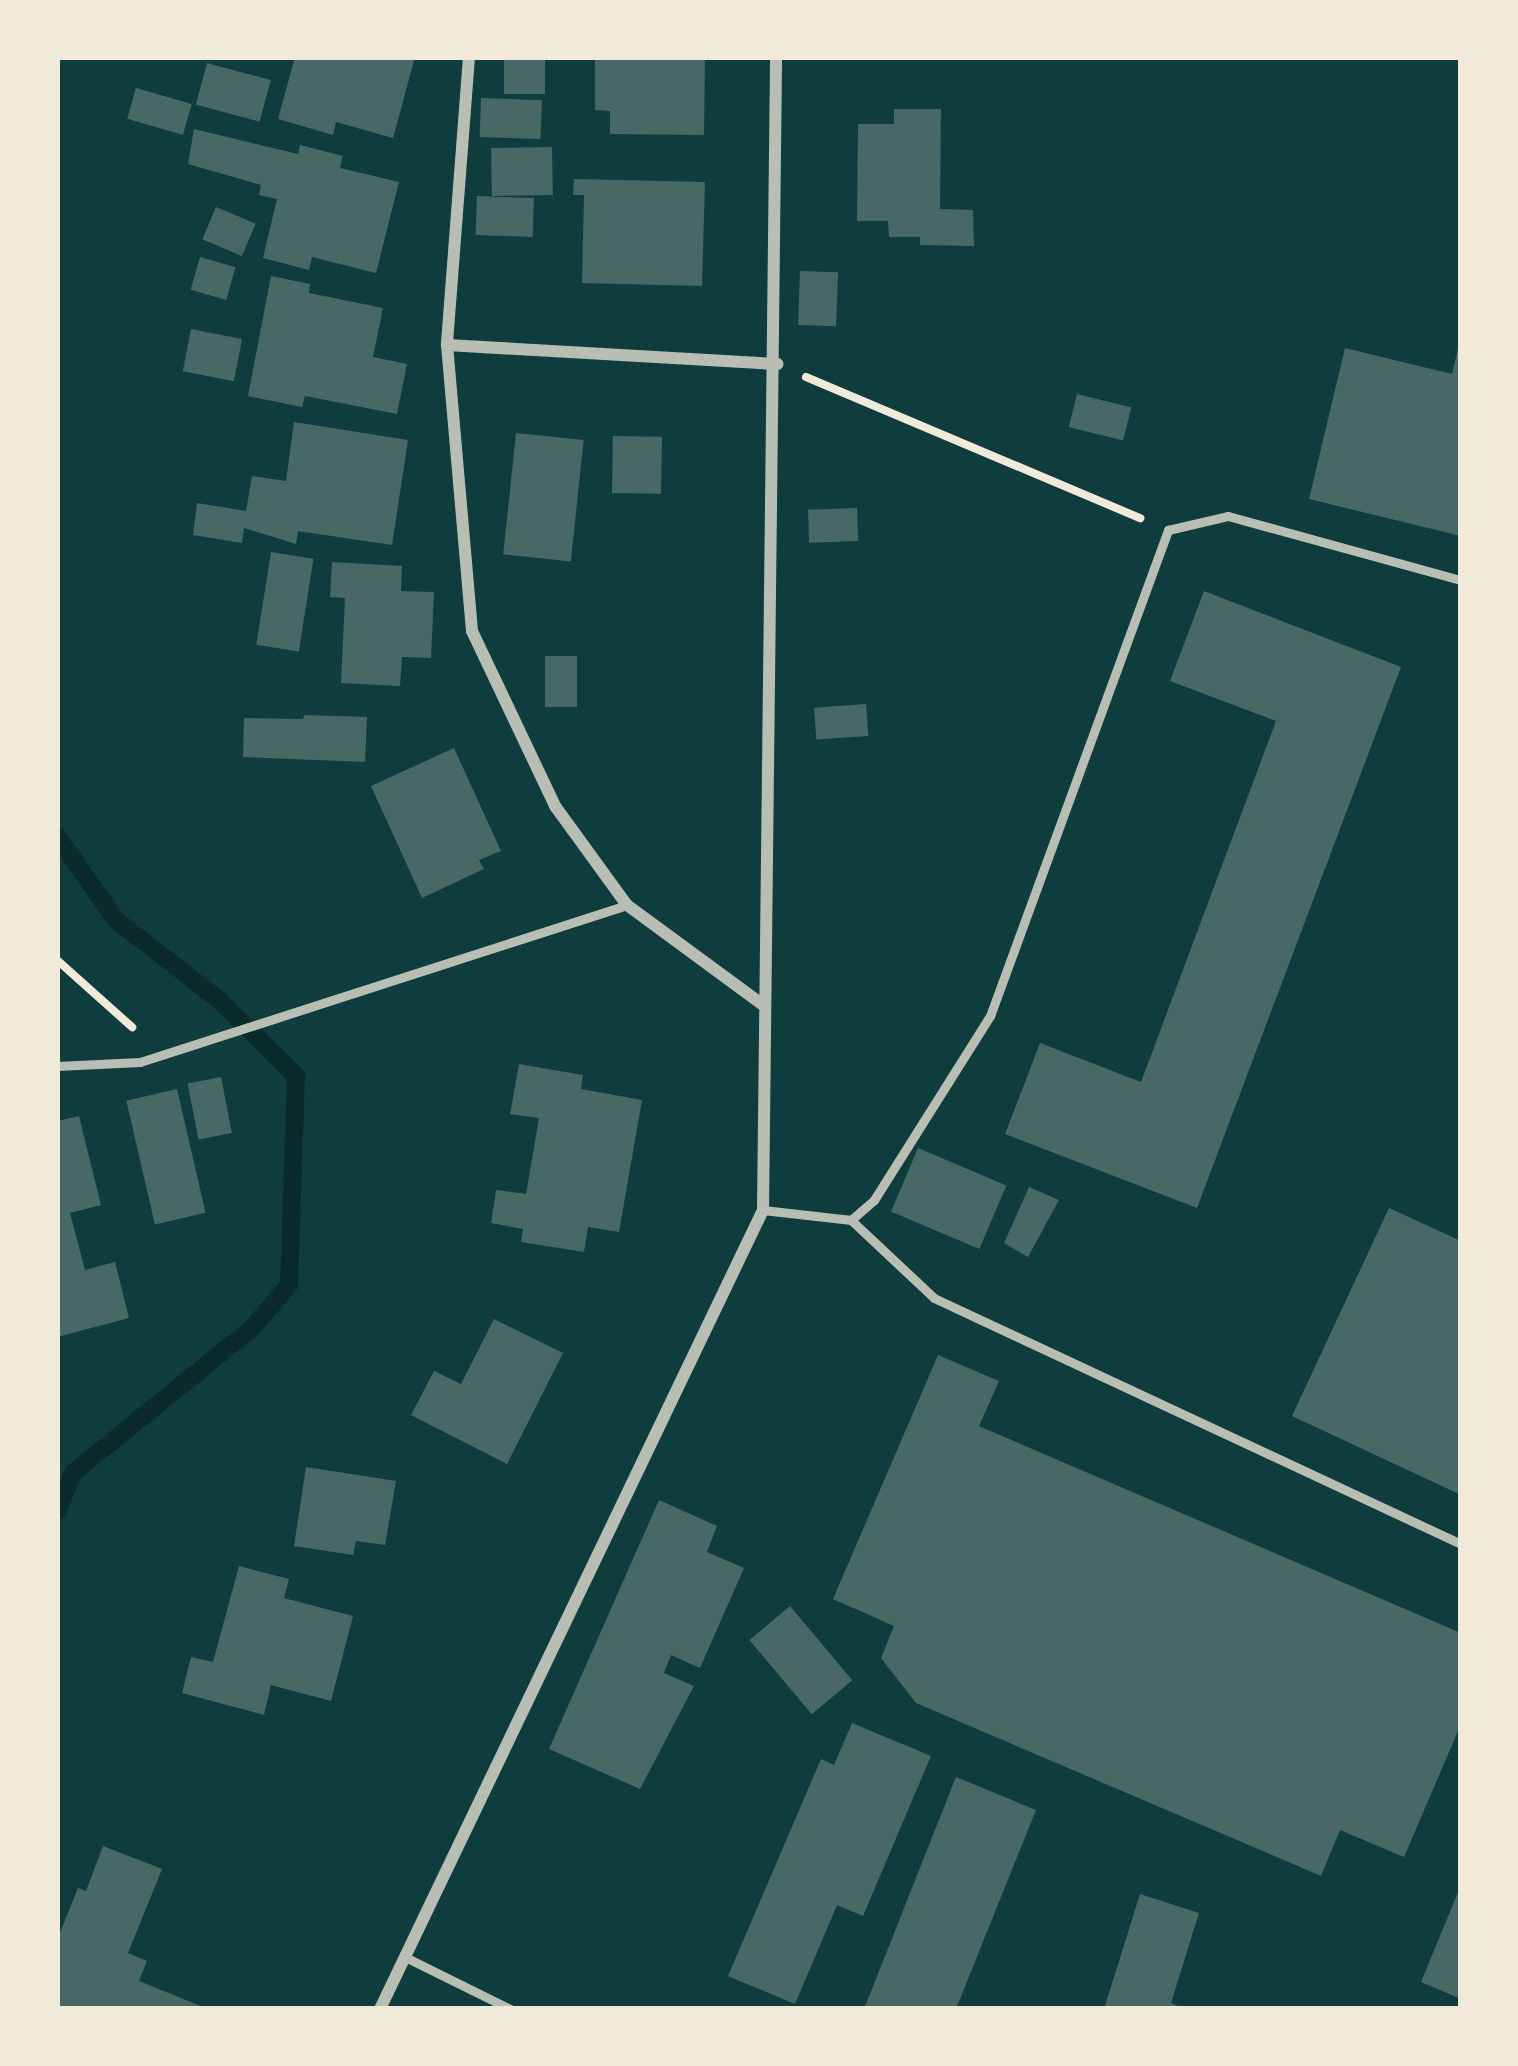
<!DOCTYPE html>
<html>
<head>
<meta charset="utf-8">
<style>
	body { margin:0 }
	#map { position:relative; width:1518px; height:2066px; overflow:hidden; background:#0f3d3e; font-family:"Exo 2",sans-serif }
	div>[style] { position:absolute }
	[style*='--x'] { left:calc(var(--x)*1px); top:calc(var(--y)*1px); width:calc(var(--w)*1px); rotate:calc(var(--a)*1deg) }
	.stream>* { height:18px; margin:-9px; padding:0 9px; transform-origin:9px; border-radius:9px; background:#0a2a2b }
	.building>* { inset:0; background:#486865; transform-origin:0 0 }
	.path>* { height:8px; margin:-4px; padding:0 4px; transform-origin:4px; border-radius:4px; background:#f1e9da }
	.service>* { height:9px; margin:-4.5px; padding:0 4.5px; transform-origin:4.5px; border-radius:4.5px; background:#b8beb3 }
	.minor>* { height:12px; margin:-6px; padding:0 6px; transform-origin:6px; border-radius:6px; background:#b8beb3 }
	span { translate:-50% -50%; white-space:nowrap; text-align:center; line-height:1.15; -webkit-text-stroke:9px #f1e9da; paint-order:stroke }
	.frame { position:absolute; inset:0; border:60px solid #f1e9da; pointer-events:none }
</style>
</head>
<body>
<div id="map">
	<div class="stream">
		<i style="--x:57;--y:836;--w:103;--a:54.9"></i>
		<i style="--x:116;--y:920;--w:129;--a:37.8"></i>
		<i style="--x:218;--y:999;--w:110;--a:44.6"></i>
		<i style="--x:296;--y:1076;--w:209;--a:91.9"></i>
		<i style="--x:289;--y:1285;--w:57;--a:130.7"></i>
		<i style="--x:252;--y:1328;--w:230;--a:141"></i>
		<i style="--x:73;--y:1473;--w:42;--a:112.3"></i>
	</div>
	<div class="building">
		<i style="clip-path:polygon(295px 57px,415px 57px,393px 138px,336px 122px,333px 135px,278px 119px)"></i>
		<i style="left:504px;top:57px;width:41px;height:37px"></i>
		<i style="clip-path:polygon(595px 57px,705px 57px,704px 135px,610px 134px,610px 111px,595px 110px)"></i>
		<i style="left:207px;top:63px;width:66px;height:43px;rotate:15deg"></i>
		<i style="left:136px;top:88px;width:58px;height:32px;rotate:16deg"></i>
		<i style="left:481px;top:98px;width:61px;height:39px;rotate:2deg"></i>
		<i style="clip-path:polygon(894px 109px,941px 109px,940px 209px,973px 210px,974px 246px,920px 245px,920px 237px,889px 237px,888px 221px,857px 221px,858px 124px,894px 124px)"></i>
		<i style="clip-path:polygon(194px 129px,298px 154px,300px 145px,343px 156px,340px 168px,399px 182px,376px 273px,312px 257px,309px 270px,263px 258px,277px 199px,259px 195px,261px 185px,188px 164px)"></i>
		<i style="left:552px;top:147px;width:48px;height:61px;rotate:89deg"></i>
		<i style="clip-path:polygon(574px 179px,705px 182px,702px 286px,582px 283px,584px 195px,573px 195px)"></i>
		<i style="left:477px;top:196px;width:57px;height:39px;rotate:2deg"></i>
		<i style="left:216px;top:207px;width:43px;height:35px;rotate:23deg"></i>
		<i style="left:200px;top:257px;width:37px;height:34px;rotate:16deg"></i>
		<i style="left:800px;top:271px;width:38px;height:54px;rotate:2deg"></i>
		<i style="clip-path:polygon(271px 276px,310px 284px,309px 293px,383px 308px,373px 357px,407px 364px,397px 414px,305px 396px,302px 407px,248px 396px)"></i>
		<i style="left:191px;top:329px;width:52px;height:43px;rotate:11deg"></i>
		<i style="clip-path:polygon(1459px 344px,1461px 536px,1309px 499px,1345px 348px,1452px 374px)"></i>
		<i style="left:1077px;top:394px;width:56px;height:34px;rotate:14deg"></i>
		<i style="clip-path:polygon(294px 422px,408px 440px,392px 545px,298px 531px,296px 544px,244px 528px,242px 543px,193px 535px,197px 503px,246px 511px,252px 476px,286px 481px)"></i>
		<i style="left:516px;top:433px;width:68px;height:122px;rotate:6deg"></i>
		<i style="left:613px;top:436px;width:49px;height:57px;rotate:1deg"></i>
		<i style="left:857px;top:508px;width:33px;height:49px;rotate:88deg"></i>
		<i style="left:271px;top:552px;width:43px;height:94px;rotate:9deg"></i>
		<i style="clip-path:polygon(332px 562px,402px 566px,401px 591px,434px 592px,431px 658px,402px 657px,400px 686px,341px 683px,345px 598px,330px 597px)"></i>
		<i style="clip-path:polygon(1204px 591px,1401px 667px,1197px 1208px,1005px 1134px,1040px 1043px,1141px 1082px,1276px 721px,1170px 681px)"></i>
		<i style="left:545px;top:656px;width:32px;height:51px"></i>
		<i style="left:866px;top:704px;width:32px;height:52px;rotate:86deg"></i>
		<i style="clip-path:polygon(304px 715px,367px 717px,365px 762px,243px 757px,244px 718px,303px 719px)"></i>
		<i style="clip-path:polygon(454px 748px,501px 851px,479px 860px,484px 869px,422px 898px,371px 786px)"></i>
		<i style="clip-path:polygon(519px 1064px,583px 1075px,581px 1089px,642px 1100px,619px 1232px,588px 1227px,584px 1252px,521px 1242px,523px 1229px,491px 1223px,496px 1190px,526px 1194px,539px 1118px,510px 1114px)"></i>
		<i style="left:221px;top:1077px;width:57px;height:34px;rotate:79deg"></i>
		<i style="left:177px;top:1089px;width:127px;height:52px;rotate:77deg"></i>
		<i style="clip-path:polygon(79px 1116px,101px 1205px,70px 1213px,85px 1270px,115px 1262px,129px 1318px,57px 1337px,57px 1121px)"></i>
		<i style="left:918px;top:1148px;width:96px;height:69px;rotate:23deg"></i>
		<i style="clip-path:polygon(1029px 1187px,1059px 1200px,1028px 1257px,1004px 1243px)"></i>
		<i style="clip-path:polygon(1389px 1208px,1461px 1241px,1461px 1495px,1292px 1416px)"></i>
		<i style="clip-path:polygon(494px 1319px,563px 1353px,507px 1464px,411px 1415px,434px 1371px,461px 1384px)"></i>
		<i style="clip-path:polygon(938px 1355px,999px 1381px,979px 1426px,1461px 1633px,1461px 1724px,1404px 1857px,1340px 1830px,1321px 1876px,916px 1703px,881px 1658px,894px 1626px,833px 1599px)"></i>
		<i style="clip-path:polygon(306px 1467px,396px 1481px,385px 1545px,356px 1541px,353px 1555px,294px 1546px)"></i>
		<i style="clip-path:polygon(659px 1500px,717px 1526px,707px 1552px,744px 1568px,700px 1668px,671px 1655px,664px 1673px,694px 1686px,640px 1789px,549px 1749px)"></i>
		<i style="clip-path:polygon(239px 1566px,289px 1579px,284px 1598px,353px 1616px,331px 1701px,271px 1685px,264px 1715px,182px 1693px,191px 1657px,213px 1662px)"></i>
		<i style="left:790px;top:1606px;width:97px;height:53px;rotate:50deg"></i>
		<i style="clip-path:polygon(852px 1723px,931px 1756px,863px 1916px,837px 1905px,795px 2004px,728px 1976px,821px 1759px,834px 1765px)"></i>
		<i style="clip-path:polygon(956px 1777px,1036px 1810px,956px 2009px,864px 2009px)"></i>
		<i style="clip-path:polygon(103px 1846px,162px 1869px,128px 1953px,147px 1961px,139px 1981px,208px 2009px,57px 2009px,57px 1940px,78px 1888px,86px 1891px)"></i>
		<i style="clip-path:polygon(1461px 1885px,1461px 1999px,1421px 1982px)"></i>
		<i style="clip-path:polygon(1140px 1894px,1199px 1913px,1171px 2003px,1185px 2009px,1104px 2009px)"></i>
	</div>
	<div class="path">
		<i style="--x:806;--y:377;--w:363;--a:22.9"></i>
		<i style="--x:57;--y:960;--w:101;--a:41.8"></i>
	</div>
	<div class="service">
		<i style="--x:57;--y:1066;--w:83;--a:-2.8"></i>
		<i style="--x:140;--y:1062;--w:512;--a:-17.87"></i>
		<i style="--x:763;--y:1210;--w:89;--a:6.5"></i>
		<i style="--x:851;--y:1220;--w:30;--a:-41"></i>
		<i style="--x:874;--y:1200;--w:218;--a:-57.8"></i>
		<i style="--x:990;--y:1016;--w:518;--a:-69.88"></i>
		<i style="--x:1168;--y:530;--w:62;--a:-13.1"></i>
		<i style="--x:1228;--y:516;--w:242;--a:15.4"></i>
		<i style="--x:851;--y:1220;--w:114;--a:43.2"></i>
		<i style="--x:934;--y:1298;--w:582;--a:25.02"></i>
		<i style="--x:405;--y:1957;--w:117;--a:26.3"></i>
	</div>
	<div class="minor">
		<i style="--x:469;--y:57;--w:289;--a:94.4"></i>
		<i style="--x:447;--y:345;--w:287;--a:85"></i>
		<i style="--x:472;--y:631;--w:194;--a:64.6"></i>
		<i style="--x:555;--y:806;--w:122;--a:54"></i>
		<i style="--x:627;--y:905;--w:167;--a:36.3"></i>
		<i style="--x:447;--y:345;--w:331;--a:3.3"></i>
		<i style="--x:380;--y:2009;--w:886;--a:-64.39"></i>
		<i style="--x:763;--y:1210;--w:1153;--a:-89.35"></i>
	</div>
	<div class="frame"></div>
</div>
</body>
</html>
